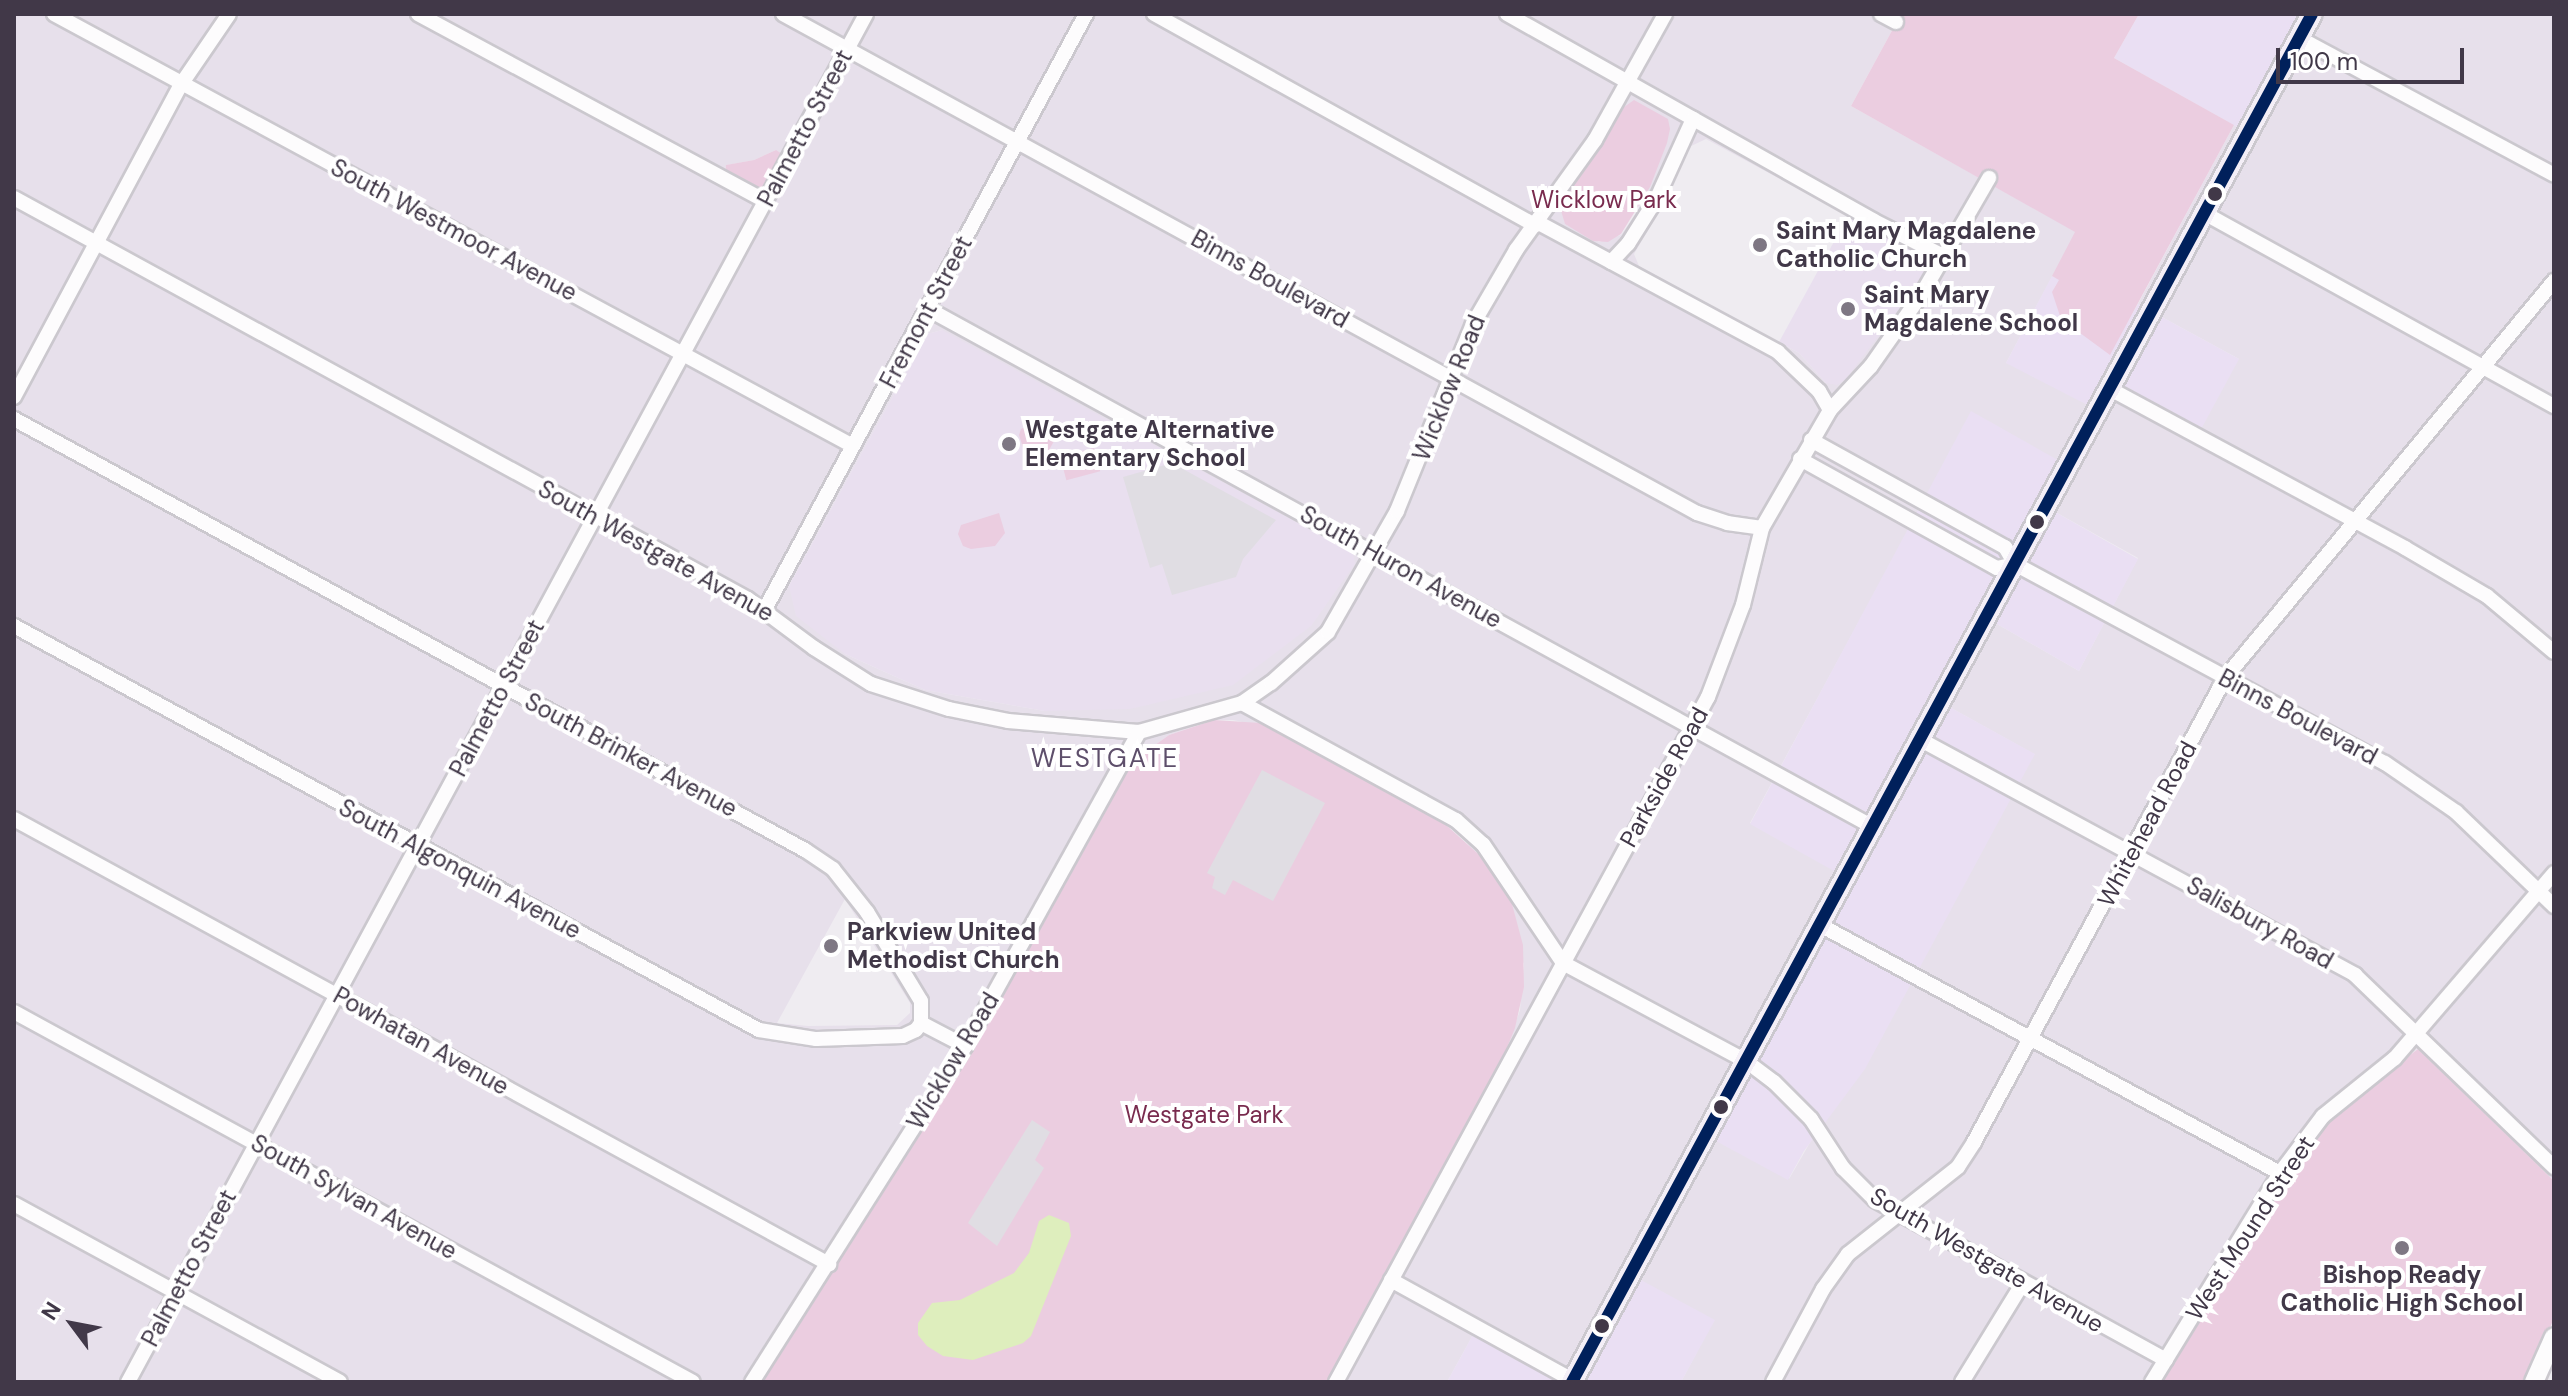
<!DOCTYPE html>
<html>
<head>
<meta charset="utf-8">
<style>
	body { margin:0 }
	#map { position:relative; width:2568px; height:1396px; overflow:hidden; background:#efecf1; font-family:"DM Sans",sans-serif }
	div>[style] { position:absolute }
	[style*='--x'] { left:calc(var(--x)*1px); top:calc(var(--y)*1px); width:calc(var(--w)*1px); rotate:calc(var(--a)*1deg) }
	.residential>* { inset:0; background:#e7e0eb }
	.commercial>* { inset:0; background:#eadff3 }
	.education>* { inset:0; background:#e9dfef }
	.green>* { inset:0; background:#ebcde0; transform-origin:0 0 }
	.parking>* { inset:0; background:#e0dde3 }
	.water>* { inset:0; background:#deeebd }
	.roads { filter:drop-shadow(2px 0 #cbc8ce) drop-shadow(-2px 0 #cbc8ce) drop-shadow(0 2px #cbc8ce) drop-shadow(0 -2px #cbc8ce) }
	.minor>* { height:14px; margin:-7px; padding:0 7px; transform-origin:7px; border-radius:7px; background:#fdfcfd }
	.tertiary>* { height:18px; margin:-9px; padding:0 9px; transform-origin:9px; border-radius:9px; background:#fdfcfd }
	.secondary>* { height:20px; margin:-10px; padding:0 10px; transform-origin:10px; border-radius:10px; background:#f4eff7 }
	.bus-1>* { height:12px; margin:-6px; padding:0 6px; transform-origin:6px; border-radius:6px; background:#00205b }
	.dots>* { width:22px; height:22px; translate:-50% -50%; box-sizing:border-box; border:4px solid #fff; border-radius:50% }
	span { translate:-50% -50%; white-space:nowrap; text-align:center; line-height:1.15; -webkit-text-stroke:8px #fff; paint-order:stroke }
	.street-label { font-size:24px; color:#413848 }
	.park-label { font-size:24px; color:#792b4e }
	.poi-label { font-size:24px; color:#413848; font-weight:700 }
	.left { translate:0 -50%; text-align:left }
	.neighbourhood-label { font-size:26px; color:#5e4f6b; letter-spacing:2px }
	.frame { position:absolute; inset:0; border:16px solid #413848; pointer-events:none }
	.north { position:absolute; left:32px; top:1284px; width:80px; height:80px; -webkit-text-stroke:6px #fff; paint-order:stroke; rotate:302deg; font-size:22px; font-weight:700; line-height:32px; text-align:center; color:#413848 }
	.north::after { content:''; display:block; margin:auto; width:28px; height:36px; background:#413848; clip-path:polygon(50% 0,100% 100%,50% 72%,0 100%) }
	.scale { position:absolute; left:2276px; top:48px; width:188px; height:36px; box-sizing:border-box; border:4px solid #413848; border-top:0; padding-left:10px; font-size:24px; line-height:28px; white-space:nowrap; color:#413848; -webkit-text-stroke:6px #fff; paint-order:stroke }
</style>
</head>
<body>
<div id="map">
	<div class="residential">
		<i style="clip-path:polygon(evenodd,14px 14px,1901px 14px,1851px 106px,2076px 232px,2006px 363px,2117px 386px,2239px 359px,2138px 304px,2234px 125px,2254px 137px,2320px 14px,2554px 14px,2554px 1181px,2417px 1049px,2300px 1156px,2160px 1382px,1681px 1382px,1714px 1320px,1573px 1375px,1479px 1324px,1447px 1382px,1328px 1382px,1501px 1065px,1520px 1010px,1524px 964px,1466px 840px,1445px 824px,1280px 730px,1233px 720px,1214px 720px,1169px 735px,1134px 760px,761px 1382px,14px 1382px,14px 14px,1620px 110px,1639px 209px,1621px 235px,1599px 242px,1565px 224px,1562px 198px,1620px 110px,14px 14px,1706px 139px,1917px 253px,1826px 383px,1799px 353px,1639px 266px,1634px 254px,1667px 198px,1689px 147px,1706px 139px,14px 14px,776px 150px,756px 189px,724px 169px,727px 165px,754px 160px,776px 150px,14px 14px,942px 330px,1045px 711px,925px 690px,845px 654px,789px 586px,927px 334px,942px 330px,14px 14px,1972px 412px,2050px 509px,2138px 558px,2079px 671px,1990px 620px,1944px 704px,2034px 754px,1789px 1179px,1843px 875px,1750px 823px,1972px 412px,14px 14px,845px 899px,910px 1003px,910px 1013px,897px 1025px,808px 1026px,777px 1023px,845px 899px)"></i>
	</div>
	<div class="commercial">
		<i style="clip-path:polygon(2139px 14px,2320px 14px,2255px 137px,2114px 58px)"></i>
		<i style="clip-path:polygon(2052px 276px,2059px 279px,2109px 354px,2138px 304px,2239px 359px,2199px 433px,2117px 387px,2103px 413px,2006px 363px)"></i>
		<i style="clip-path:polygon(1971px 411px,2072px 468px,2050px 509px,2138px 559px,2079px 671px,1990px 620px,1944px 704px,2035px 754px,1865px 1069px,1804px 1151px,1788px 1180px,1703px 1134px,1843px 876px,1750px 824px)"></i>
		<i style="clip-path:polygon(1628px 1273px,1715px 1320px,1681px 1382px,1447px 1382px,1479px 1324px,1573px 1375px)"></i>
	</div>
	<div class="education">
		<i style="clip-path:polygon(1848px 216px,1917px 253px,1924px 264px,1924px 276px,1845px 380px,1837px 385px,1826px 383px,1799px 353px,1779px 342px)"></i>
		<i style="clip-path:polygon(942px 330px,1353px 553px,1355px 564px,1311px 626px,1233px 685px,1130px 709px,1045px 711px,925px 690px,845px 654px,796px 616px,789px 586px,927px 334px)"></i>
	</div>
	<div class="green">
		<i style="clip-path:polygon(1901px 14px,2139px 14px,2114px 58px,2234px 125px,2110px 355px,2061px 319px,2052px 292px,2059px 280px,2052px 276px,2075px 232px,1851px 106px)"></i>
		<i style="clip-path:polygon(1634px 100px,1668px 119px,1670px 129px,1667px 143px,1650px 187px,1621px 234px,1608px 242px,1593px 241px,1565px 224px,1559px 204px,1620px 110px)"></i>
		<i style="clip-path:polygon(776px 150px,782px 154px,761px 190px,725px 172px,726px 165px,754px 160px)"></i>
		<i style="clip-path:polygon(1041px 418px,1055px 425px,1058px 434px,1049px 450px,1026px 457px,1019px 435px,1021px 429px)"></i>
		<i style="left:1094px;top:448px;width:24px;height:35px;rotate:75deg"></i>
		<i style="clip-path:polygon(999px 513px,1005px 533px,995px 546px,971px 549px,963px 546px,958px 534px,961px 525px)"></i>
		<i style="clip-path:polygon(1214px 720px,1260px 723px,1280px 730px,1445px 824px,1487px 862px,1502px 884px,1512px 904px,1523px 945px,1524px 987px,1515px 1028px,1500px 1065px,1328px 1382px,761px 1382px,1122px 776px,1134px 760px,1169px 735px)"></i>
		<i style="clip-path:polygon(2418px 1049px,2554px 1181px,2554px 1318px,2527px 1382px,2160px 1382px,2300px 1156px,2332px 1115px)"></i>
	</div>
	<div class="parking">
		<i style="clip-path:polygon(1172px 463px,1276px 520px,1243px 559px,1236px 577px,1172px 595px,1162px 564px,1150px 568px,1123px 477px)"></i>
		<i style="clip-path:polygon(1262px 770px,1325px 803px,1273px 901px,1233px 880px,1225px 895px,1212px 888px,1215px 877px,1207px 873px)"></i>
		<i style="clip-path:polygon(1032px 1120px,1050px 1132px,1035px 1160px,1044px 1168px,997px 1246px,968px 1223px)"></i>
	</div>
	<div class="water">
		<i style="clip-path:polygon(1049px 1215px,1069px 1223px,1071px 1236px,1031px 1336px,1023px 1343px,973px 1360px,943px 1356px,927px 1346px,918px 1335px,918px 1323px,932px 1303px,960px 1300px,1014px 1273px,1029px 1253px,1039px 1221px)"></i>
	</div>
	<div class="roads">
		<div class="minor">
			<i style="--x:54;--y:14;--w:908;--a:28.4"></i>
			<i style="--x:418;--y:14;--w:395;--a:28.3"></i>
			<i style="--x:783;--y:14;--w:1041;--a:28.63"></i>
			<i style="--x:1697;--y:513;--w:32;--a:18"></i>
			<i style="--x:1727;--y:523;--w:35;--a:8"></i>
			<i style="--x:1154;--y:14;--w:436;--a:29"></i>
			<i style="--x:1507;--y:14;--w:421;--a:29.4"></i>
			<i style="--x:1874;--y:221;--w:80;--a:26.9"></i>
			<i style="--x:1881;--y:14;--w:17;--a:28"></i>
			<i style="--x:2299;--y:38;--w:289;--a:28.2"></i>
			<i style="--x:14;--y:198;--w:836;--a:28.65"></i>
			<i style="--x:748;--y:599;--w:82;--a:36.6"></i>
			<i style="--x:814;--y:648;--w:67;--a:32.3"></i>
			<i style="--x:871;--y:684;--w:82;--a:17.8"></i>
			<i style="--x:949;--y:709;--w:60;--a:11.5"></i>
			<i style="--x:1008;--y:721;--w:131;--a:4.8"></i>
			<i style="--x:1139;--y:732;--w:107;--a:-15.7"></i>
			<i style="--x:1242;--y:703;--w:35;--a:-35"></i>
			<i style="--x:1271;--y:683;--w:76;--a:-41.8"></i>
			<i style="--x:1328;--y:632;--w:139;--a:-60.3"></i>
			<i style="--x:1397;--y:511;--w:202;--a:-67.9"></i>
			<i style="--x:1473;--y:324;--w:86;--a:-59.8"></i>
			<i style="--x:1516;--y:250;--w:135;--a:-54.3"></i>
			<i style="--x:1595;--y:140;--w:144;--a:-60.9"></i>
			<i style="--x:2204;--y:213;--w:400;--a:28.9"></i>
			<i style="--x:1537;--y:222;--w:274;--a:28.3"></i>
			<i style="--x:1778;--y:352;--w:57;--a:43.6"></i>
			<i style="--x:1819;--y:391;--w:22;--a:60"></i>
			<i style="--x:1611;--y:262;--w:25;--a:-47"></i>
			<i style="--x:1628;--y:244;--w:54;--a:-57.8"></i>
			<i style="--x:1657;--y:198;--w:87;--a:-65.5"></i>
			<i style="--x:928;--y:309;--w:1078;--a:28.73"></i>
			<i style="--x:2110;--y:389;--w:335;--a:28.3"></i>
			<i style="--x:2405;--y:548;--w:95;--a:30.3"></i>
			<i style="--x:2487;--y:596;--w:87;--a:39.9"></i>
			<i style="--x:14;--y:397;--w:356;--a:-61.9"></i>
			<i style="--x:182;--y:83;--w:83;--a:-55.7"></i>
			<i style="--x:14;--y:419;--w:901;--a:28.59"></i>
			<i style="--x:805;--y:850;--w:34;--a:34"></i>
			<i style="--x:833;--y:869;--w:55;--a:51.7"></i>
			<i style="--x:867;--y:912;--w:104;--a:58.8"></i>
			<i style="--x:921;--y:1001;--w:22;--a:90"></i>
			<i style="--x:1811;--y:440;--w:222;--a:28.9"></i>
			<i style="--x:2005;--y:547;--w:20;--a:60"></i>
			<i style="--x:2015;--y:564;--w:420;--a:28.3"></i>
			<i style="--x:2385;--y:763;--w:86;--a:34.6"></i>
			<i style="--x:2456;--y:812;--w:136;--a:43.8"></i>
			<i style="--x:1800;--y:459;--w:225;--a:29"></i>
			<i style="--x:1997;--y:568;--w:18;--a:-13"></i>
			<i style="--x:765;--y:609;--w:676;--a:-61.65"></i>
			<i style="--x:14;--y:626;--w:847;--a:28.47"></i>
			<i style="--x:759;--y:1030;--w:58;--a:9"></i>
			<i style="--x:816;--y:1039;--w:87;--a:-2"></i>
			<i style="--x:903;--y:1036;--w:14;--a:-25"></i>
			<i style="--x:916;--y:1030;--w:9;--a:-54"></i>
			<i style="--x:1242;--y:703;--w:244;--a:28.7"></i>
			<i style="--x:1456;--y:820;--w:36;--a:42"></i>
			<i style="--x:1483;--y:844;--w:143;--a:56.1"></i>
			<i style="--x:1563;--y:963;--w:208;--a:28.2"></i>
			<i style="--x:1746;--y:1061;--w:35;--a:37"></i>
			<i style="--x:1774;--y:1082;--w:52;--a:45"></i>
			<i style="--x:1811;--y:1119;--w:59;--a:56.9"></i>
			<i style="--x:1843;--y:1168;--w:45;--a:45"></i>
			<i style="--x:1875;--y:1200;--w:332;--a:28.8"></i>
			<i style="--x:1921;--y:740;--w:494;--a:28.4"></i>
			<i style="--x:2355;--y:975;--w:277;--a:44"></i>
			<i style="--x:14;--y:819;--w:929;--a:28.64"></i>
			<i style="--x:1820;--y:925;--w:523;--a:28.33"></i>
			<i style="--x:14;--y:1012;--w:773;--a:28.59"></i>
			<i style="--x:921;--y:1023;--w:50;--a:27.6"></i>
			<i style="--x:14;--y:1204;--w:371;--a:28.6"></i>
			<i style="--x:1391;--y:1280;--w:211;--a:28.9"></i>
			<i style="--x:128;--y:1382;--w:1554;--a:-61.65"></i>
			<i style="--x:752;--y:1382;--w:398;--a:-57.6"></i>
			<i style="--x:965;--y:1046;--w:359;--a:-61"></i>
			<i style="--x:1336;--y:1382;--w:779;--a:-61.5"></i>
			<i style="--x:1708;--y:697;--w:98;--a:-69.2"></i>
			<i style="--x:1743;--y:605;--w:79;--a:-76.1"></i>
			<i style="--x:1762;--y:528;--w:136;--a:-60"></i>
			<i style="--x:1830;--y:410;--w:60;--a:-47"></i>
			<i style="--x:1871;--y:366;--w:90;--a:-54.9"></i>
			<i style="--x:1923;--y:292;--w:132;--a:-59.9"></i>
			<i style="--x:1773;--y:1382;--w:106;--a:-61.7"></i>
			<i style="--x:1823;--y:1289;--w:43;--a:-54.5"></i>
			<i style="--x:1848;--y:1254;--w:140;--a:-38.3"></i>
			<i style="--x:1958;--y:1167;--w:30;--a:-57"></i>
			<i style="--x:1974;--y:1142;--w:528;--a:-61.59"></i>
			<i style="--x:2225;--y:678;--w:516;--a:-50.35"></i>
			<i style="--x:1962;--y:1382;--w:116;--a:-58.4"></i>
			<i style="--x:2152;--y:1382;--w:245;--a:-58.5"></i>
			<i style="--x:2280;--y:1173;--w:71;--a:-53"></i>
			<i style="--x:2323;--y:1116;--w:92;--a:-38.9"></i>
			<i style="--x:2395;--y:1058;--w:244;--a:-49.3"></i>
		</div>
		<div class="tertiary">
			<i style="--x:2534;--y:1382;--w:49;--a:-66"></i>
		</div>
		<div class="secondary">
			<i style="--x:1572;--y:1382;--w:1555;--a:-61.59"></i>
		</div>
	</div>
	<div class="bus-1">
		<i style="--x:1572;--y:1382;--w:1555;--a:-61.59"></i>
	</div>
	<div class="dots">
		<i style="left:2215px;top:194px;background:#413848"></i>
		<i style="left:1760px;top:245px;background:#7e7783"></i>
		<i style="left:1848px;top:309px;background:#7e7783"></i>
		<i style="left:1009px;top:444px;background:#7e7783"></i>
		<i style="left:2037px;top:522px;background:#413848"></i>
		<i style="left:831px;top:946px;background:#7e7783"></i>
		<i style="left:1721px;top:1107px;background:#413848"></i>
		<i style="left:2402px;top:1248px;background:#7e7783"></i>
		<i style="left:1602px;top:1326px;background:#413848"></i>
	</div>
	<div class="street-label">
		<span style="left:805px;top:128px;rotate:-62deg">Palmetto Street</span>
		<span style="left:454px;top:230px;rotate:28deg">South Westmoor Avenue</span>
		<span style="left:1270px;top:279px;rotate:29deg">Binns Boulevard</span>
		<span style="left:926px;top:312px;rotate:-62deg">Fremont Street</span>
		<span style="left:1449px;top:388px;rotate:-68deg">Wicklow Road</span>
		<span style="left:656px;top:551px;rotate:29deg">South Westgate Avenue</span>
		<span style="left:1401px;top:567px;rotate:29deg">South Huron Avenue</span>
		<span style="left:497px;top:698px;rotate:-62deg">Palmetto Street</span>
		<span style="left:2298px;top:717px;rotate:28deg">Binns Boulevard</span>
		<span style="left:631px;top:755px;rotate:28deg">South Brinker Avenue</span>
		<span style="left:1664px;top:777px;rotate:-61deg">Parkside Road</span>
		<span style="left:2147px;top:824px;rotate:-62deg">Whitehead Road</span>
		<span style="left:460px;top:869px;rotate:28deg">South Algonquin Avenue</span>
		<span style="left:2260px;top:923px;rotate:29deg">Salisbury Road</span>
		<span style="left:421px;top:1041px;rotate:29deg">Powhatan Avenue</span>
		<span style="left:953px;top:1061px;rotate:-59deg">Wicklow Road</span>
		<span style="left:354px;top:1197px;rotate:29deg">South Sylvan Avenue</span>
		<span style="left:2250px;top:1228px;rotate:-57deg">West Mound Street</span>
		<span style="left:1987px;top:1260px;rotate:30deg">South Westgate Avenue</span>
		<span style="left:189px;top:1268px;rotate:-62deg">Palmetto Street</span>
	</div>
	<div class="park-label">
		<span style="left:1604px;top:200px">Wicklow Park</span>
		<span style="left:1204px;top:1115px">Westgate Park</span>
	</div>
	<div class="poi-label">
		<span class="left" style="left:1776px;top:245px">Saint Mary Magdalene<br>Catholic Church</span>
		<span class="left" style="left:1864px;top:309px">Saint Mary<br>Magdalene School</span>
		<span class="left" style="left:1025px;top:444px">Westgate Alternative<br>Elementary School</span>
		<span class="left" style="left:847px;top:946px">Parkview United<br>Methodist Church</span>
		<span style="left:2402px;top:1289px">Bishop Ready<br>Catholic High School</span>
	</div>
	<div class="neighbourhood-label">
		<span style="left:1105px;top:759px">WESTGATE</span>
	</div>
	<div class="frame"></div>
	<div class="north">N</div>
	<div class="scale">100 m</div>
</div>
</body>
</html>
